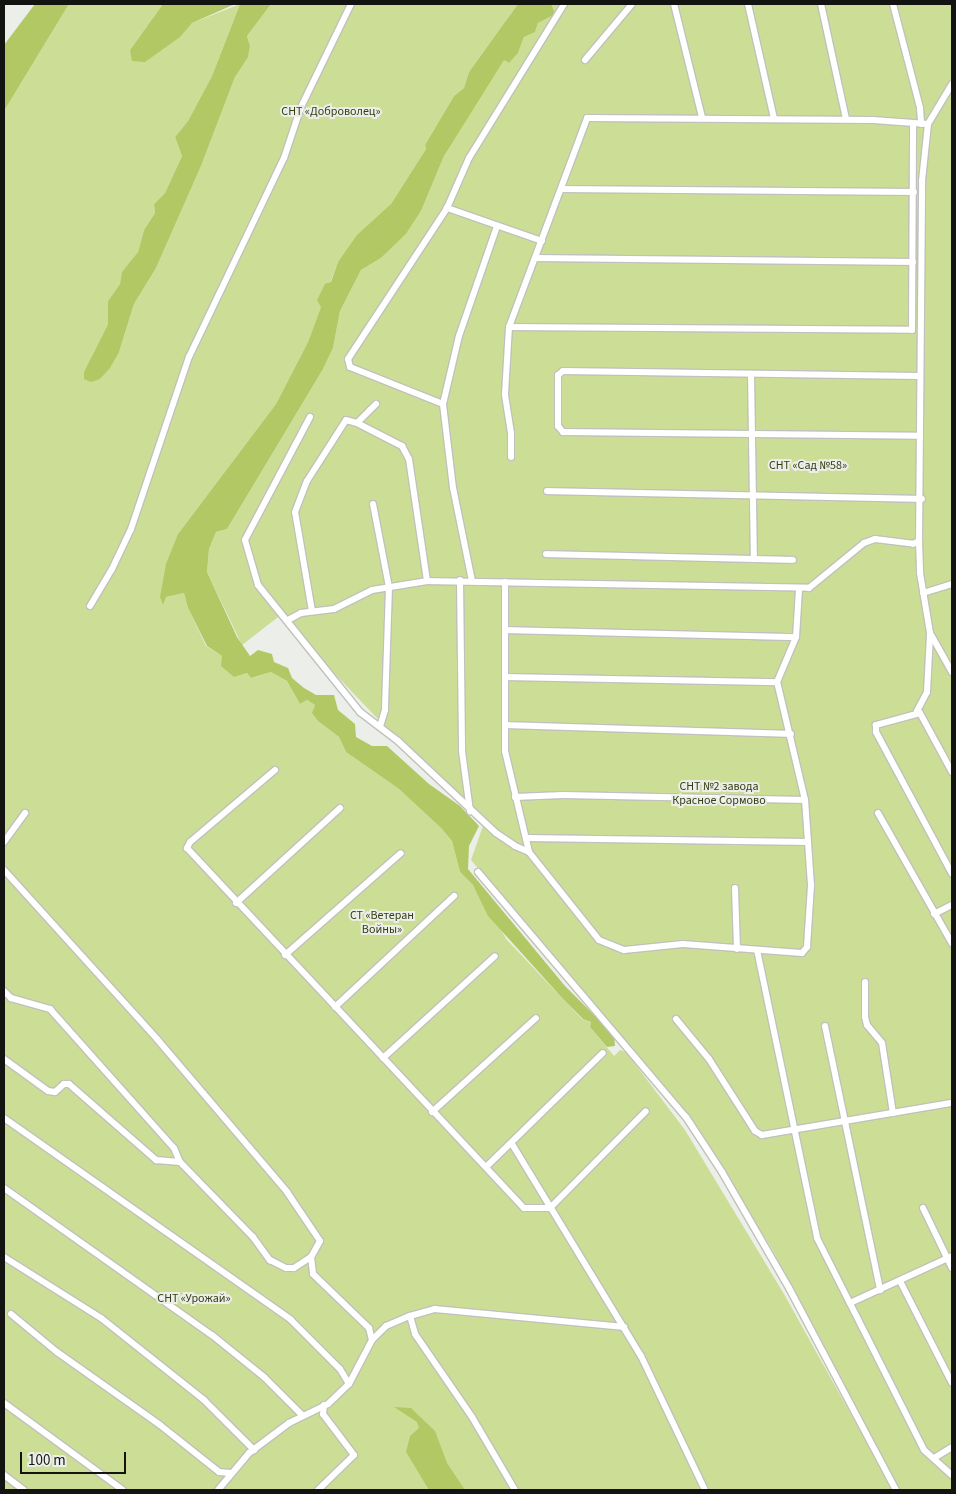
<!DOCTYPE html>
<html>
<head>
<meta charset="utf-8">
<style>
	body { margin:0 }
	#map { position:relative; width:956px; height:1494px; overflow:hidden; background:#eceee9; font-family:"Source Sans 3",sans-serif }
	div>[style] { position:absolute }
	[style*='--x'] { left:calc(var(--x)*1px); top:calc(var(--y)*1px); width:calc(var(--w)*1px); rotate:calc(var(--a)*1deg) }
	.green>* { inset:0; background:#ccde96 }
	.water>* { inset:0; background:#b1c864 }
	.roads { filter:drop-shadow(1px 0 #c0c1bc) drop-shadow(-1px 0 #c0c1bc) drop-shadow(0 1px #c0c1bc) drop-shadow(0 -1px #c0c1bc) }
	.minor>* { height:6px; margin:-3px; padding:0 3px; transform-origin:3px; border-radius:3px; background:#fff }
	span { translate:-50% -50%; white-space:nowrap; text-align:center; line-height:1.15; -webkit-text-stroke:4px #eceee9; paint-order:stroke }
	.park-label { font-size:12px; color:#353e14 }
	.frame { position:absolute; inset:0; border:5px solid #131412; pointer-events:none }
	.scale { position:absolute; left:20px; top:1452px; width:106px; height:22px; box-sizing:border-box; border:2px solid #131412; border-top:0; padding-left:6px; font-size:15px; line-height:18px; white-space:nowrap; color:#131412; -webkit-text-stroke:4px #eceee9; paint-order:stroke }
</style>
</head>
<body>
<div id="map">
	<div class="green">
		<i style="clip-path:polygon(69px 4px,163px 4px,130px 50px,163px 48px,192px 23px,240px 4px,212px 76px,188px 121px,175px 137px,182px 156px,165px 193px,154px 204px,155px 213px,144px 230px,138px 252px,123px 272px,120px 284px,108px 301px,108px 324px,92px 356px,119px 352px,134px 304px,156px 268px,201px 166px,235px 77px,248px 56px,250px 46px,247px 36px,271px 4px,518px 4px,469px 72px,464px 88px,454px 96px,425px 145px,426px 149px,391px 204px,338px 262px,308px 342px,276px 404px,178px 534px,166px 597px,184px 593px,188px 608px,206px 646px,222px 656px,234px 677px,247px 673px,251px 678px,271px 672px,287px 681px,300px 704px,307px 700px,315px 705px,313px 713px,318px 721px,339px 737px,346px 752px,399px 789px,441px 828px,452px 841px,460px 872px,473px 885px,507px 940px,582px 1019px,591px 1022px,590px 1027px,614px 1056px,620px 1050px,626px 1052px,685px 1130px,784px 1294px,893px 1490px,4px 1490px,4px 111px)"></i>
		<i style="clip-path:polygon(551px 4px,952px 4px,952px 1490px,900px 1490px,772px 1249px,694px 1124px,471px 860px,484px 823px,393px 735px,313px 651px,282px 614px,242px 645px,207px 572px,209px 549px,216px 532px,227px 529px,323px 369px,333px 348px,340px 311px,361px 270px,381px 258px,406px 234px,421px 211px,444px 156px,458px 131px,504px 59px,508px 63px,518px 53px,524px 37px,535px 32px,538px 23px,548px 15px)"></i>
	</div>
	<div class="water">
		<i style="clip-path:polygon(35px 4px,69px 4px,4px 111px,4px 45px)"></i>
		<i style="clip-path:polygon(163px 4px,235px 4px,192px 23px,180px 37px,145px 62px,132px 61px,130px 50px)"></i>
		<i style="clip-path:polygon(240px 4px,271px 4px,247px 36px,250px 46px,248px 57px,235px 77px,201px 166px,156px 268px,134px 304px,119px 352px,110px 368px,100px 379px,91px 382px,84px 379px,84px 372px,108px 324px,108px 301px,120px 284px,122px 272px,138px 252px,144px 230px,155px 213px,154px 204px,165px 193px,182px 156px,175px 137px,188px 121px,212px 76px)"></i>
		<i style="clip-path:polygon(518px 4px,551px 4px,555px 14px,538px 23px,535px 32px,524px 37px,518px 53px,509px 63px,504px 60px,444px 156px,421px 211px,406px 234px,381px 258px,361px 270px,340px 311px,333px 348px,323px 369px,227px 529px,216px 532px,209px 549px,207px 572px,237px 637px,250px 656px,258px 650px,272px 654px,274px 662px,288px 668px,292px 678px,304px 688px,316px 695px,334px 695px,338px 710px,355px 724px,356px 737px,372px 746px,387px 746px,429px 784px,460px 806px,479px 826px,469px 846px,468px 869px,565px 986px,614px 1035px,615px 1046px,607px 1047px,590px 1027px,591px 1022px,583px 1019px,564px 1000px,488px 916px,473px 885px,460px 872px,452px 841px,441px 828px,399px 789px,346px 752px,339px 737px,318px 721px,312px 713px,315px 705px,307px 700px,300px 704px,287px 681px,271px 672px,251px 678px,247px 673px,234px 677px,221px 666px,222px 656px,207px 646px,188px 608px,184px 593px,166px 597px,163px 605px,160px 597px,166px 564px,178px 534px,276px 404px,308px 342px,321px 307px,317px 300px,325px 284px,331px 282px,338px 262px,357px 235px,391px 204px,426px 149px,425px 145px,454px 96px,464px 88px,469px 72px)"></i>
		<i style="clip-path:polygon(394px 1407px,411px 1408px,435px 1431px,447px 1463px,465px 1490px,429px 1490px,406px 1452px,410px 1436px,419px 1428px,417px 1422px)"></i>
	</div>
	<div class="roads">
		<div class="minor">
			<i style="--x:674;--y:4;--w:116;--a:76.1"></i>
			<i style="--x:748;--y:4;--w:117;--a:77.2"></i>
			<i style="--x:821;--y:4;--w:118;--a:77.7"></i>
			<i style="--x:893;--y:4;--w:107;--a:75.4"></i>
			<i style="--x:920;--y:108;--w:16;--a:86"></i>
			<i style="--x:585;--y:60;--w:73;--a:-50"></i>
			<i style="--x:563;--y:189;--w:351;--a:0.5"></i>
			<i style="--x:542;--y:241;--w:101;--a:-160.8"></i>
			<i style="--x:447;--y:208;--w:55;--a:-66.3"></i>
			<i style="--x:469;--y:158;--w:181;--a:-58.3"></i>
			<i style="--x:536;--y:258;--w:377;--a:0.6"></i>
			<i style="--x:509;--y:327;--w:403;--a:0.4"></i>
			<i style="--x:912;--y:330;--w:207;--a:-89.7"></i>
			<i style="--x:751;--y:374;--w:185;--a:89.1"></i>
			<i style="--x:919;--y:376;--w:356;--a:-179.2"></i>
			<i style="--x:563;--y:371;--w:6;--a:141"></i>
			<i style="--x:558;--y:375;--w:51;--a:90"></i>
			<i style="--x:558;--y:426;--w:8;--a:50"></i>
			<i style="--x:563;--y:432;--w:357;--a:0.6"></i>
			<i style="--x:443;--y:404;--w:100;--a:-158.3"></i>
			<i style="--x:350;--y:367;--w:8;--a:-104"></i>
			<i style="--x:348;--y:359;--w:181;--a:-56.7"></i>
			<i style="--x:310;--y:417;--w:139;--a:117.9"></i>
			<i style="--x:245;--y:540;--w:47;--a:73.9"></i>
			<i style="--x:258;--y:585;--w:163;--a:51.2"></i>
			<i style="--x:360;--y:712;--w:48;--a:37.3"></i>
			<i style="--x:398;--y:741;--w:134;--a:43.2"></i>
			<i style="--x:496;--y:833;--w:23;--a:34"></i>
			<i style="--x:515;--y:846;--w:15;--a:23"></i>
			<i style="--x:357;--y:423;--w:27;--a:-45"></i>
			<i style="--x:511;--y:457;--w:24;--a:-90"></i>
			<i style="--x:511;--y:433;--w:39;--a:-99"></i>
			<i style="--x:505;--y:394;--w:67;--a:-86.6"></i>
			<i style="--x:509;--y:327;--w:223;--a:-69.5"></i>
			<i style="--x:587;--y:118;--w:286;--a:0.4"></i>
			<i style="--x:873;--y:120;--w:55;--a:4.2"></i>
			<i style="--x:547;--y:491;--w:375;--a:1.2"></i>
			<i style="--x:373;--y:504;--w:85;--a:79.1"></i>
			<i style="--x:389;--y:587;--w:123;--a:91.9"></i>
			<i style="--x:385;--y:710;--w:17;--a:107"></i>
			<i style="--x:919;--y:541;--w:32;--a:88"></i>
			<i style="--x:920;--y:573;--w:61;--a:80.5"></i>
			<i style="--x:930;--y:633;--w:45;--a:60.6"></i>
			<i style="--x:546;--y:554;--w:247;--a:1.4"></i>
			<i style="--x:460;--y:580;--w:171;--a:89.3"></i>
			<i style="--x:462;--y:751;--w:61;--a:82.4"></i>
			<i style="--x:472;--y:581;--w:95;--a:-101.5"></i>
			<i style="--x:453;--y:488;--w:85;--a:-96.8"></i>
			<i style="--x:443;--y:404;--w:70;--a:-76.8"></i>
			<i style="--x:459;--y:336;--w:116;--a:-70.9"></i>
			<i style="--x:505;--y:582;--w:169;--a:90"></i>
			<i style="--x:505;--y:751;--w:104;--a:76.6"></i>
			<i style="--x:529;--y:852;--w:112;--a:51.5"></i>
			<i style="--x:599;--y:940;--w:27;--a:22"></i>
			<i style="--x:624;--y:950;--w:59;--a:-5.8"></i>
			<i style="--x:683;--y:944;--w:119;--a:4.3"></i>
			<i style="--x:802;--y:953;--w:8;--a:-50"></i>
			<i style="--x:807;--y:947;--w:62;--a:-86.3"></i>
			<i style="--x:811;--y:885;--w:85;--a:-94"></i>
			<i style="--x:805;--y:800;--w:121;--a:-103.3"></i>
			<i style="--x:777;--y:682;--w:49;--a:-67.1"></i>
			<i style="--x:796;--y:637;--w:48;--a:-86.4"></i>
			<i style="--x:923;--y:593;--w:30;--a:-17"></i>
			<i style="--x:90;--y:606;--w:43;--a:-59.3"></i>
			<i style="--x:112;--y:569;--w:44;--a:-64.6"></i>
			<i style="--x:131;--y:529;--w:182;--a:-71.4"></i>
			<i style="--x:189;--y:357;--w:221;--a:-64.5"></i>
			<i style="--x:284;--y:158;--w:54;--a:-71.6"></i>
			<i style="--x:301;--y:107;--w:114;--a:-64.1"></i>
			<i style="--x:312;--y:611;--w:100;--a:-99.7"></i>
			<i style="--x:295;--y:512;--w:33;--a:-69"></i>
			<i style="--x:307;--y:481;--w:72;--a:-57.4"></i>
			<i style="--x:346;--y:420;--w:11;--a:15"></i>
			<i style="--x:357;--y:423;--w:51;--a:27.1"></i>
			<i style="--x:402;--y:446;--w:15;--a:62"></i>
			<i style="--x:409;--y:459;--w:123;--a:81.6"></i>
			<i style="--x:288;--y:620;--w:15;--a:-28"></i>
			<i style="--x:301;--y:613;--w:33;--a:-7"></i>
			<i style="--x:334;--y:609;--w:42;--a:-26.6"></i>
			<i style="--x:372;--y:590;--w:56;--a:-9.3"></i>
			<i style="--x:427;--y:581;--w:382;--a:1"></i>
			<i style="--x:809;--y:588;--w:71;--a:-39.3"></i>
			<i style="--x:864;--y:543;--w:12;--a:-20"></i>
			<i style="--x:875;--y:539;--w:38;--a:7"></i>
			<i style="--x:913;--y:544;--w:7;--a:-27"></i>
			<i style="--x:919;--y:541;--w:360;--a:-89.5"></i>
			<i style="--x:922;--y:181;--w:57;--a:-84"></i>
			<i style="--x:928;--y:124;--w:47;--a:-59"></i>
			<i style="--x:506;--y:630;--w:290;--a:1.4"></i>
			<i style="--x:507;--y:677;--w:270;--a:1.1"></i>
			<i style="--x:917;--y:711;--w:21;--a:-62"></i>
			<i style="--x:927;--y:692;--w:57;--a:-87"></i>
			<i style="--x:507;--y:725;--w:284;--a:1.8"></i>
			<i style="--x:275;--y:770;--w:111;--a:139.7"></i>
			<i style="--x:190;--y:842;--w:7;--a:117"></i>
			<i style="--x:187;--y:848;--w:493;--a:46.9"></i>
			<i style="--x:524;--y:1208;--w:26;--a:0"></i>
			<i style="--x:550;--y:1208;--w:136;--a:-45.3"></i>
			<i style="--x:952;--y:772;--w:67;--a:-118.5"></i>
			<i style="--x:920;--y:713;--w:46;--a:164.7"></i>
			<i style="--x:876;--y:725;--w:7;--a:90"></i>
			<i style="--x:876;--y:732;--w:161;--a:61.8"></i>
			<i style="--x:515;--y:797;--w:48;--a:-2.4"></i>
			<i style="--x:563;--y:795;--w:242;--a:1.2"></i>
			<i style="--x:878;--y:813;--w:150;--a:60.4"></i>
			<i style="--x:527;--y:838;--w:281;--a:0.8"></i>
			<i style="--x:4;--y:842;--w:36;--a:-54"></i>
			<i style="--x:4;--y:870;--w:228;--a:47.8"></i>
			<i style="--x:157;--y:1039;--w:201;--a:49.6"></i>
			<i style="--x:287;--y:1192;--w:59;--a:56"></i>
			<i style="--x:320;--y:1241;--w:18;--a:119"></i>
			<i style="--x:311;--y:1257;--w:17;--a:83"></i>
			<i style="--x:313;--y:1274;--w:78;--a:44"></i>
			<i style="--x:369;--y:1328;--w:12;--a:76"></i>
			<i style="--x:478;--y:872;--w:321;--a:49.7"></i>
			<i style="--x:686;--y:1117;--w:66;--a:56.8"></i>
			<i style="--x:722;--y:1172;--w:134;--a:60"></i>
			<i style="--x:789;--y:1288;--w:229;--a:62.1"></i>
			<i style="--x:735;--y:888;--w:61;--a:88.1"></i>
			<i style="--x:236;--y:903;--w:141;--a:-42.4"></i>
			<i style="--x:934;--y:914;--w:20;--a:-27"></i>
			<i style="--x:757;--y:950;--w:294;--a:78.2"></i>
			<i style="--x:817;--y:1238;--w:237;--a:63.2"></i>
			<i style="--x:924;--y:1450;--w:38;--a:42"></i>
			<i style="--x:285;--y:955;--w:154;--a:-41.3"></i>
			<i style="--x:865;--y:982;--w:35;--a:90"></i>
			<i style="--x:865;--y:1017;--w:8;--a:76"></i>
			<i style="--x:867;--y:1025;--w:23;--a:50"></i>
			<i style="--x:882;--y:1043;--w:71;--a:81.1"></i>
			<i style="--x:4;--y:991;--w:10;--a:45"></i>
			<i style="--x:11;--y:998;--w:41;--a:15.8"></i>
			<i style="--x:50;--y:1009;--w:186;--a:48.3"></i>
			<i style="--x:174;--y:1148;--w:15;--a:67"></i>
			<i style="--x:335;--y:1007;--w:163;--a:-43"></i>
			<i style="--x:676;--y:1019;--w:52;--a:50.5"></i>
			<i style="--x:709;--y:1059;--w:85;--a:57.4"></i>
			<i style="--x:755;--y:1131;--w:8;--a:30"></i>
			<i style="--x:762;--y:1135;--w:193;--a:-9.6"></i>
			<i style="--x:825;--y:1026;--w:270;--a:78.2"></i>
			<i style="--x:383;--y:1058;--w:151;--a:-42.3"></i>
			<i style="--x:4;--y:1059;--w:54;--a:36"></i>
			<i style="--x:48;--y:1091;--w:7;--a:8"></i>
			<i style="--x:55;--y:1092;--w:12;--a:-42"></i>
			<i style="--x:64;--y:1084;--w:5;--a:0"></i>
			<i style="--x:69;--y:1084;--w:116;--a:41.1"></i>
			<i style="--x:156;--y:1160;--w:24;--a:5"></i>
			<i style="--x:180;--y:1162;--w:105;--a:45.8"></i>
			<i style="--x:253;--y:1237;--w:29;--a:54"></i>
			<i style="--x:270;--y:1260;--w:18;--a:27"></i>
			<i style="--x:286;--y:1268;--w:8;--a:0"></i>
			<i style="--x:294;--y:1268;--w:20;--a:-33"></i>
			<i style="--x:432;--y:1112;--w:140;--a:-42.1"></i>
			<i style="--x:4;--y:1118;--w:351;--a:35.1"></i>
			<i style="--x:291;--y:1320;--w:69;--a:45"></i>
			<i style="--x:340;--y:1369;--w:17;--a:59"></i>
			<i style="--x:512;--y:1144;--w:248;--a:58.7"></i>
			<i style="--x:641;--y:1356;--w:148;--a:64.5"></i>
			<i style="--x:486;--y:1167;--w:163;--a:-44.3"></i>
			<i style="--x:4;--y:1188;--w:255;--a:35.3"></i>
			<i style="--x:212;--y:1335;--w:67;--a:38.9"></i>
			<i style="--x:264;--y:1377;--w:54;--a:45"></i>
			<i style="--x:923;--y:1208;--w:67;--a:64.2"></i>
			<i style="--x:4;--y:1257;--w:115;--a:32.2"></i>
			<i style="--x:101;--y:1318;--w:132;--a:38.5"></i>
			<i style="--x:204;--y:1400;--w:71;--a:45"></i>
			<i style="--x:900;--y:1281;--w:114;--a:63"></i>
			<i style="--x:850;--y:1303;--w:112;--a:-24.7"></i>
			<i style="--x:11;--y:1314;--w:60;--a:39.6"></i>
			<i style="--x:57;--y:1352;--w:126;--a:35.3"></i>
			<i style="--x:160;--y:1425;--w:75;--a:38.5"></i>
			<i style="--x:219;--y:1472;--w:12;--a:5"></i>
			<i style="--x:410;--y:1316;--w:19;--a:74"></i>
			<i style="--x:415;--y:1334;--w:101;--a:55.5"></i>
			<i style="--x:472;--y:1417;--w:85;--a:59.5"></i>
			<i style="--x:4;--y:1403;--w:147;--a:36.2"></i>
			<i style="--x:934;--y:1458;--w:21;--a:-31"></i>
			<i style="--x:4;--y:1475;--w:25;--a:37"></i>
			<i style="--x:218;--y:1490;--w:48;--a:-50"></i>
			<i style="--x:249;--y:1453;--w:50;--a:-36.9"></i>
			<i style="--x:289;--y:1423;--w:43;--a:-26"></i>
			<i style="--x:328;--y:1404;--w:29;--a:-44"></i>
			<i style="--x:349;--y:1384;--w:50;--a:-62.4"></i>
			<i style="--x:372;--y:1340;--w:20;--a:-45"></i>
			<i style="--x:386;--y:1326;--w:26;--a:-23"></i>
			<i style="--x:410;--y:1316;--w:26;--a:-16"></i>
			<i style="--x:435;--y:1309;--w:190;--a:5.4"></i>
			<i style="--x:318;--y:1490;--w:50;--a:-44.2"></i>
			<i style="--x:354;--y:1455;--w:51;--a:-127.1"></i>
			<i style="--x:323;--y:1414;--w:9;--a:-84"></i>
		</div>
	</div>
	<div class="park-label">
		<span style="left:331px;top:112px">СНТ «Доброволец»</span>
		<span style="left:808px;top:466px">СНТ «Сад №58»</span>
		<span style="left:719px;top:794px">СНТ №2 завода<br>Красное Сормово</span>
		<span style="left:382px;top:923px">СТ «Ветеран<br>Войны»</span>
		<span style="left:194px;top:1299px">СНТ «Урожай»</span>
	</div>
	<div class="frame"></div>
	<div class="scale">100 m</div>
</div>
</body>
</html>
